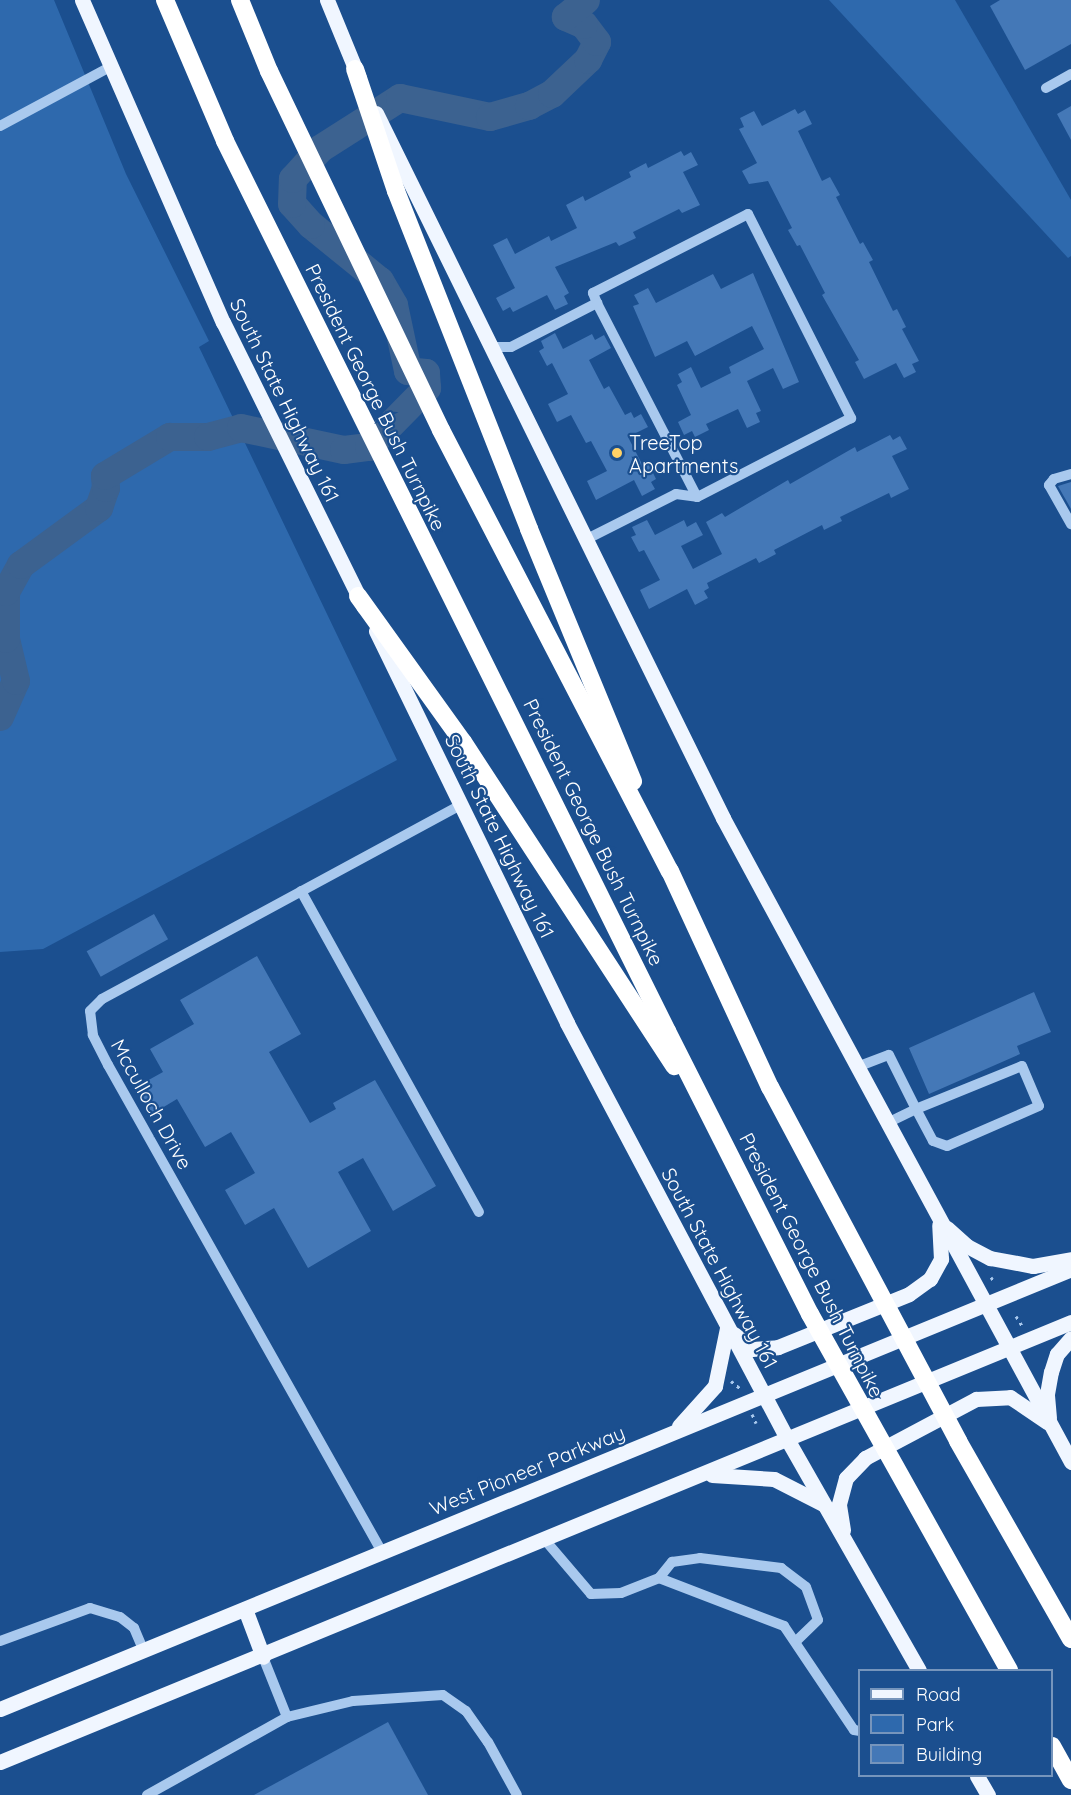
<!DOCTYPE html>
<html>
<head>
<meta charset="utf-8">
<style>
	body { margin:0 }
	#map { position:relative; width:1071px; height:1795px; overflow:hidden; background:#1b4f8f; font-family:Quicksand,sans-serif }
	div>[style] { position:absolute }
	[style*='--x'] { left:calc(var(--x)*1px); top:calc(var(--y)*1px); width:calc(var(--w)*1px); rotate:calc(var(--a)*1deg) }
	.green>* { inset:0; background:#2e69ad }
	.river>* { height:28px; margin:-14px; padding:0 14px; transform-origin:14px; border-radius:14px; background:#3c6290 }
	.building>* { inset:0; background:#4478b7; transform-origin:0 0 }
	.path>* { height:3px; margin-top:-1.5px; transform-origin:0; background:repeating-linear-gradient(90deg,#a9c9ee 0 3px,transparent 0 7.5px) }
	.minor>* { height:10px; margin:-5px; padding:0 5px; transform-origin:5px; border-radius:5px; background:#a9c9ee }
	.major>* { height:15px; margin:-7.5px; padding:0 7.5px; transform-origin:7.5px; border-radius:7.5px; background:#f0f6ff }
	.highway>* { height:18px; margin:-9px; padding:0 9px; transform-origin:9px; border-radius:9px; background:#fff }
	.dots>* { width:16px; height:16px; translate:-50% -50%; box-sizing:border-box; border:3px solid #1b4f8f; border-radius:50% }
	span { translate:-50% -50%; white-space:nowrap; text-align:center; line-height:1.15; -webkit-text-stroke:4.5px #1b4f8f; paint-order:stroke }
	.street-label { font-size:20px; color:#fff }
	.poi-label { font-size:20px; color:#fff }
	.left { translate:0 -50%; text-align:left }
	.legend { position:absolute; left:858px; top:1669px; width:195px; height:108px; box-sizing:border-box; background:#1b4f8f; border:2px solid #7695bc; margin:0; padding:8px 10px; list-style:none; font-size:18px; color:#fff }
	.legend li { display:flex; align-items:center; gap:12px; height:30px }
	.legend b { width:30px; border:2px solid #7695bc }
</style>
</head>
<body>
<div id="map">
	<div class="green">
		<i style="clip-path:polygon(0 0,54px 0,126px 174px,209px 341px,199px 347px,397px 760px,43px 949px,0 952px)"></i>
		<i style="clip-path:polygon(829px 0,955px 0,1071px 200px,1071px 256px,1068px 258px)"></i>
	</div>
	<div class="river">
		<i style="--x:0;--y:717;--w:39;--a:-66"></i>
		<i style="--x:16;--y:681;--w:43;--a:-103.4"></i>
		<i style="--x:6;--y:639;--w:47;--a:-90"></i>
		<i style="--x:6;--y:592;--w:31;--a:-61"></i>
		<i style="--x:21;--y:565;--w:97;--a:-36.2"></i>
		<i style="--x:99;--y:508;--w:21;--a:-71"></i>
		<i style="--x:106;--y:488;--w:12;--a:-95"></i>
		<i style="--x:105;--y:476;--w:76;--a:-31"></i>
		<i style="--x:170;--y:437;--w:38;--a:0"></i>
		<i style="--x:208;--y:437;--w:34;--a:-15"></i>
		<i style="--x:241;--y:428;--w:105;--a:12.1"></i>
		<i style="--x:344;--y:450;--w:25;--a:-7"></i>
		<i style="--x:369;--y:447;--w:83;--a:-45.5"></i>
		<i style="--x:427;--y:388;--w:15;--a:-94"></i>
		<i style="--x:426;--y:373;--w:18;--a:-174"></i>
		<i style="--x:408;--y:371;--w:67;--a:-102"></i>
		<i style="--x:394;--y:305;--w:28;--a:-120"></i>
		<i style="--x:380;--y:281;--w:89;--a:-140.9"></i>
		<i style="--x:311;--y:225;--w:28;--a:-132"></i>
		<i style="--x:292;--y:204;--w:25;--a:-88"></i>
		<i style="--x:293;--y:179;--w:40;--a:-48"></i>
		<i style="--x:320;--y:149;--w:95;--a:-32.5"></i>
		<i style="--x:400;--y:98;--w:92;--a:11.9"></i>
		<i style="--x:490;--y:117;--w:41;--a:-15.8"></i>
		<i style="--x:529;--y:106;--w:26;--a:-28"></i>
		<i style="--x:552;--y:94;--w:50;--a:-43.4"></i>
		<i style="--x:588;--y:60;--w:20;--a:-63"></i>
		<i style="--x:597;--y:42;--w:21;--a:-127"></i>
		<i style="--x:584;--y:25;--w:20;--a:-156"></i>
		<i style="--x:566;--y:17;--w:26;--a:-40"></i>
	</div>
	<div class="building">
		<i style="clip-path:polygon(1000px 0,1071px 0,1071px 44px,1025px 70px,990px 6px)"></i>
		<i style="clip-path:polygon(1071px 106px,1071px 140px,1057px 114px)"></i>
		<i style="clip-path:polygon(795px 109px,798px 114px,805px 110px,812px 124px,798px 131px,822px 181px,830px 177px,840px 195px,836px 197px,860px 244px,863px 242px,873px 260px,869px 262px,893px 311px,897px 309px,906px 327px,902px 329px,919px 361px,912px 364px,916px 372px,904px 378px,896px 363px,864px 379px,855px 362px,859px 360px,822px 295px,825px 293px,800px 245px,797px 246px,788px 230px,792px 228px,768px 181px,749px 184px,742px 171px,757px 163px,739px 129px,744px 127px,740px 118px,754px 111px,762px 126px)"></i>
		<i style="clip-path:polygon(681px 151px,684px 156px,691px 152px,698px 165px,683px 172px,700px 205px,682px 213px,679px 209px,633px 232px,636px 238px,619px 246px,616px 242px,555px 267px,569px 293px,564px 296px,568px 304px,555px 310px,547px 295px,513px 312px,510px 307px,503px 311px,496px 298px,515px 288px,493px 245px,507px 238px,515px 254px,549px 236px,551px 241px,577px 228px,566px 205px,583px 196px,585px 201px,631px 177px,629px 172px,646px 163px,648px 168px)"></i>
		<i style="clip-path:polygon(753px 273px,799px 382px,783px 389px,773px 368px,747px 381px,761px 411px,756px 413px,760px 422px,747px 428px,738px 409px,706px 424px,709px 430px,695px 437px,692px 431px,684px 435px,678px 422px,691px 415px,677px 385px,682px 382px,678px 374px,691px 367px,701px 388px,731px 373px,729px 367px,764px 349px,752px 326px,695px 356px,687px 341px,655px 357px,633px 306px,639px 304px,634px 295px,648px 288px,656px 303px,713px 274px,721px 289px)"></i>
		<i style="clip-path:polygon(555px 333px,563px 349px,592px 334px,595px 340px,604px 335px,611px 348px,589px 360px,604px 389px,609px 386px,625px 415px,631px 412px,634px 418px,641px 414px,648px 427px,628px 437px,643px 466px,648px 463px,656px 479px,651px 482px,655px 489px,642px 496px,634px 480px,596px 500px,587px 481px,607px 471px,591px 441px,586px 443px,571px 415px,557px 422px,548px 404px,568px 394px,552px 363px,547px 366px,539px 351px,544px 348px,541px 341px)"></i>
		<i style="clip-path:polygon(890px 435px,893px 440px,900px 436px,907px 449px,892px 456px,909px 489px,891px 498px,889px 493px,840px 517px,842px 521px,824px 530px,822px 525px,774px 550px,776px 554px,759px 563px,756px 558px,707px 583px,709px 588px,704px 591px,708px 598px,695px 605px,687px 589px,649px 609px,640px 590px,660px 580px,644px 550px,639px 552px,631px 537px,636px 535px,632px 527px,647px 520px,655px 535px,684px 520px,687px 527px,696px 522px,703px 535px,681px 546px,693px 569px,722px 554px,706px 522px,722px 513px,725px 517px,788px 480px,790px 484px,855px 447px,857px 452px)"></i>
		<i style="clip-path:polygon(1071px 482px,1071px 509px,1058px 486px)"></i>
		<i style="left:154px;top:914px;width:29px;height:77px;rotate:61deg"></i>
		<i style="clip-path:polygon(257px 956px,301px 1034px,269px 1052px,310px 1123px,336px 1109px,333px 1103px,375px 1080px,436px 1186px,393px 1211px,363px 1158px,338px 1172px,371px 1231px,308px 1268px,274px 1208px,245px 1225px,225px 1190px,255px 1173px,231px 1132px,205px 1147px,177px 1099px,152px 1114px,136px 1087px,163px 1072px,150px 1049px,194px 1024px,180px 1000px)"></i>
		<i style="clip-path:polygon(1034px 992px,1051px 1032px,1017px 1046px,1020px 1054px,929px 1094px,909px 1048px)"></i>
		<i style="clip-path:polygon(388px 1722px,428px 1795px,254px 1795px)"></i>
	</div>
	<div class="path">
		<i style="--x:991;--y:1277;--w:7;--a:56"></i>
		<i style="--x:1016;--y:1316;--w:13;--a:58"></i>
		<i style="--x:731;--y:1381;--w:13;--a:39"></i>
		<i style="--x:752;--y:1414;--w:10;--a:66"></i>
	</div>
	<div class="minor">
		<i style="--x:1046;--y:88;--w:29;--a:-29"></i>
		<i style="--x:0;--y:126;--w:125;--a:-28.2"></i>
		<i style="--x:493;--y:347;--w:18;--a:0"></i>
		<i style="--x:511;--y:347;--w:97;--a:-27.1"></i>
		<i style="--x:597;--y:303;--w:11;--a:-112"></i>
		<i style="--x:593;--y:293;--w:174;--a:-27"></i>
		<i style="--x:748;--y:214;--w:229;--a:63.2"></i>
		<i style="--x:851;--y:418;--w:173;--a:152.8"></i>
		<i style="--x:697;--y:497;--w:218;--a:-117.3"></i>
		<i style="--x:1071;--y:474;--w:18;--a:164"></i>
		<i style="--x:1054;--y:479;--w:8;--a:130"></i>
		<i style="--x:1049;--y:485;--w:45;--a:60.6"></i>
		<i style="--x:585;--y:540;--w:102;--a:-26.8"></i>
		<i style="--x:676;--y:494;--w:21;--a:8"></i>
		<i style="--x:301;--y:891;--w:367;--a:61"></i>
		<i style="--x:1022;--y:1066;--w:43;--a:67"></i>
		<i style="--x:1039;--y:1106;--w:100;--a:156.5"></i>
		<i style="--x:947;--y:1146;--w:15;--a:-160"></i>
		<i style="--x:933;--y:1141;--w:36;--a:-118"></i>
		<i style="--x:916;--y:1109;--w:114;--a:-22.1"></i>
		<i style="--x:857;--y:1067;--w:34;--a:-21"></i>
		<i style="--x:889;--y:1055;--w:60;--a:63.4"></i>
		<i style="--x:916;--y:1109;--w:32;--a:154"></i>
		<i style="--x:545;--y:1540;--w:71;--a:49.6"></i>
		<i style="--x:591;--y:1594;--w:30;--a:-2"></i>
		<i style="--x:621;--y:1593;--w:41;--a:-21.5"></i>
		<i style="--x:659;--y:1578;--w:134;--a:21"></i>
		<i style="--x:784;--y:1626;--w:125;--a:56.1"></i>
		<i style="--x:854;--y:1730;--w:6;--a:9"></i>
		<i style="--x:382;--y:1552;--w:559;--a:-119.36"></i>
		<i style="--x:108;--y:1065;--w:34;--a:-117"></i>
		<i style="--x:93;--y:1035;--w:24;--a:-97"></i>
		<i style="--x:90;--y:1011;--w:17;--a:-45"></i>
		<i style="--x:102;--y:999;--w:409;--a:-28.4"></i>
		<i style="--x:659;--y:1578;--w:21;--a:-51"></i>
		<i style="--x:672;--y:1562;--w:28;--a:-8"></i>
		<i style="--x:700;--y:1558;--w:82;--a:7"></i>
		<i style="--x:781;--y:1568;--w:31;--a:37"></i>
		<i style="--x:806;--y:1587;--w:35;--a:70"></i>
		<i style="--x:818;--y:1620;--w:30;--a:136"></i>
		<i style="--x:0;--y:1641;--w:96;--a:-20.1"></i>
		<i style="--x:90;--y:1608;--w:31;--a:17"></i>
		<i style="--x:120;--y:1617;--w:18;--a:38"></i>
		<i style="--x:134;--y:1628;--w:25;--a:67"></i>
		<i style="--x:287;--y:1717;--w:68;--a:-13.6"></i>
		<i style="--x:353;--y:1701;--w:90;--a:-3.8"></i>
		<i style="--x:443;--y:1695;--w:28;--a:35"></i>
		<i style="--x:466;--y:1711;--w:38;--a:55"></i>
		<i style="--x:488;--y:1742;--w:60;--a:61.3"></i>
		<i style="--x:147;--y:1795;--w:160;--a:-29.1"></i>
		<i style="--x:287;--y:1717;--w:65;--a:-111.8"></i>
	</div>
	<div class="major">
		<i style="--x:82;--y:0;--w:352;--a:66.4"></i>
		<i style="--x:223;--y:322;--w:318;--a:63.7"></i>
		<i style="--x:327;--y:0;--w:84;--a:67.7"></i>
		<i style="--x:376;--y:113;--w:786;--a:63.79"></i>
		<i style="--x:723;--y:818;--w:732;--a:61.61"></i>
		<i style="--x:376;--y:631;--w:436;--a:64"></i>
		<i style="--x:567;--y:1023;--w:471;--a:62.1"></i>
		<i style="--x:787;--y:1439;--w:266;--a:60.3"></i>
		<i style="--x:947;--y:1228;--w:27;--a:42"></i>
		<i style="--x:967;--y:1246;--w:26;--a:28"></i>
		<i style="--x:990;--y:1258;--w:44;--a:10.5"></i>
		<i style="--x:1033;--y:1266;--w:39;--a:-10"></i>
		<i style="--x:734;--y:1334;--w:23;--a:40"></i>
		<i style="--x:752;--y:1349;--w:26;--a:-4"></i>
		<i style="--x:778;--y:1347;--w:141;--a:-22"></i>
		<i style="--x:909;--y:1294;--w:26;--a:-36"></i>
		<i style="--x:930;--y:1279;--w:23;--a:-61"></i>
		<i style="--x:941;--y:1259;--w:34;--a:-93"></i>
		<i style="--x:1049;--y:1418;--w:24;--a:-95"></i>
		<i style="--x:1047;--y:1394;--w:22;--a:-80"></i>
		<i style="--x:1051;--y:1372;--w:19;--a:-72"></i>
		<i style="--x:1057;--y:1354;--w:21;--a:-49"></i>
		<i style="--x:679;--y:1426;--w:54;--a:-48"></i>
		<i style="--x:715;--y:1386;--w:59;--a:-78.3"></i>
		<i style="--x:712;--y:1475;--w:62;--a:3.7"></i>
		<i style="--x:774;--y:1479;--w:55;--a:27"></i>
		<i style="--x:843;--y:1530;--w:26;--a:-99"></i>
		<i style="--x:839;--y:1504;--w:27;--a:-75"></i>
		<i style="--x:846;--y:1478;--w:28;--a:-46"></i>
		<i style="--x:865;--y:1458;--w:126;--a:-28"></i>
		<i style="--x:976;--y:1399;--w:34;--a:-3"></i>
		<i style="--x:1010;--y:1397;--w:45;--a:34"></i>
		<i style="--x:245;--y:1609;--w:51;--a:69.4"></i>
		<i style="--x:0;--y:1709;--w:1158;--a:-22.33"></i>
		<i style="--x:0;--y:1762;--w:1158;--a:-22.33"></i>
		<i style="--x:977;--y:1776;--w:22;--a:60"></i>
	</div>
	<div class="highway">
		<i style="--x:165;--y:0;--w:153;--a:66.9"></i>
		<i style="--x:225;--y:141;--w:994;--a:63.59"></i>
		<i style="--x:667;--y:1031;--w:317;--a:63.2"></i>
		<i style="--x:810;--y:1314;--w:408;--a:60.8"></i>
		<i style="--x:240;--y:0;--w:77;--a:67.8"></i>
		<i style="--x:269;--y:71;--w:398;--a:64.4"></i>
		<i style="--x:441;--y:430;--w:497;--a:62.6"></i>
		<i style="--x:670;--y:871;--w:238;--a:65.2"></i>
		<i style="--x:770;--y:1087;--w:401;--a:62"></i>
		<i style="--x:958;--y:1441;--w:228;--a:60.3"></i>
		<i style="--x:355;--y:69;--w:129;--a:71.4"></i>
		<i style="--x:396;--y:191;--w:363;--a:68.5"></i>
		<i style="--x:529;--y:529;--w:273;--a:67.6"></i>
		<i style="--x:358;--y:596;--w:180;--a:54.3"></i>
		<i style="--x:463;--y:742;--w:387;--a:56.9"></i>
		<i style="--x:1052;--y:1746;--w:39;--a:61"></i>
	</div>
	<div class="dots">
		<i style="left:617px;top:453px;background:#ffd166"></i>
	</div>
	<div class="street-label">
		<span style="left:376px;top:397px;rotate:64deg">President George Bush Turnpike</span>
		<span style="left:285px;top:400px;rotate:64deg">South State Highway 161</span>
		<span style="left:594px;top:832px;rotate:64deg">President George Bush Turnpike</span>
		<span style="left:500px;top:836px;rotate:64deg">South State Highway 161</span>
		<span style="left:152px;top:1104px;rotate:61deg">Mcculloch Drive</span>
		<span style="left:812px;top:1265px;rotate:63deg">President George Bush Turnpike</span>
		<span style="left:720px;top:1268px;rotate:62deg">South State Highway 161</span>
		<span style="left:527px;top:1470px;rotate:-22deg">West Pioneer Parkway</span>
	</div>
	<div class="poi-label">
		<span class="left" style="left:629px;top:454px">TreeTop<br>Apartments</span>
	</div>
	<ul class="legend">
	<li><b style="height:8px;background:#f0f6ff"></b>Road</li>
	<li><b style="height:16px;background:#2e69ad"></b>Park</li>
	<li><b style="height:16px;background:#4478b7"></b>Building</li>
	</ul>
</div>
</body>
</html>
